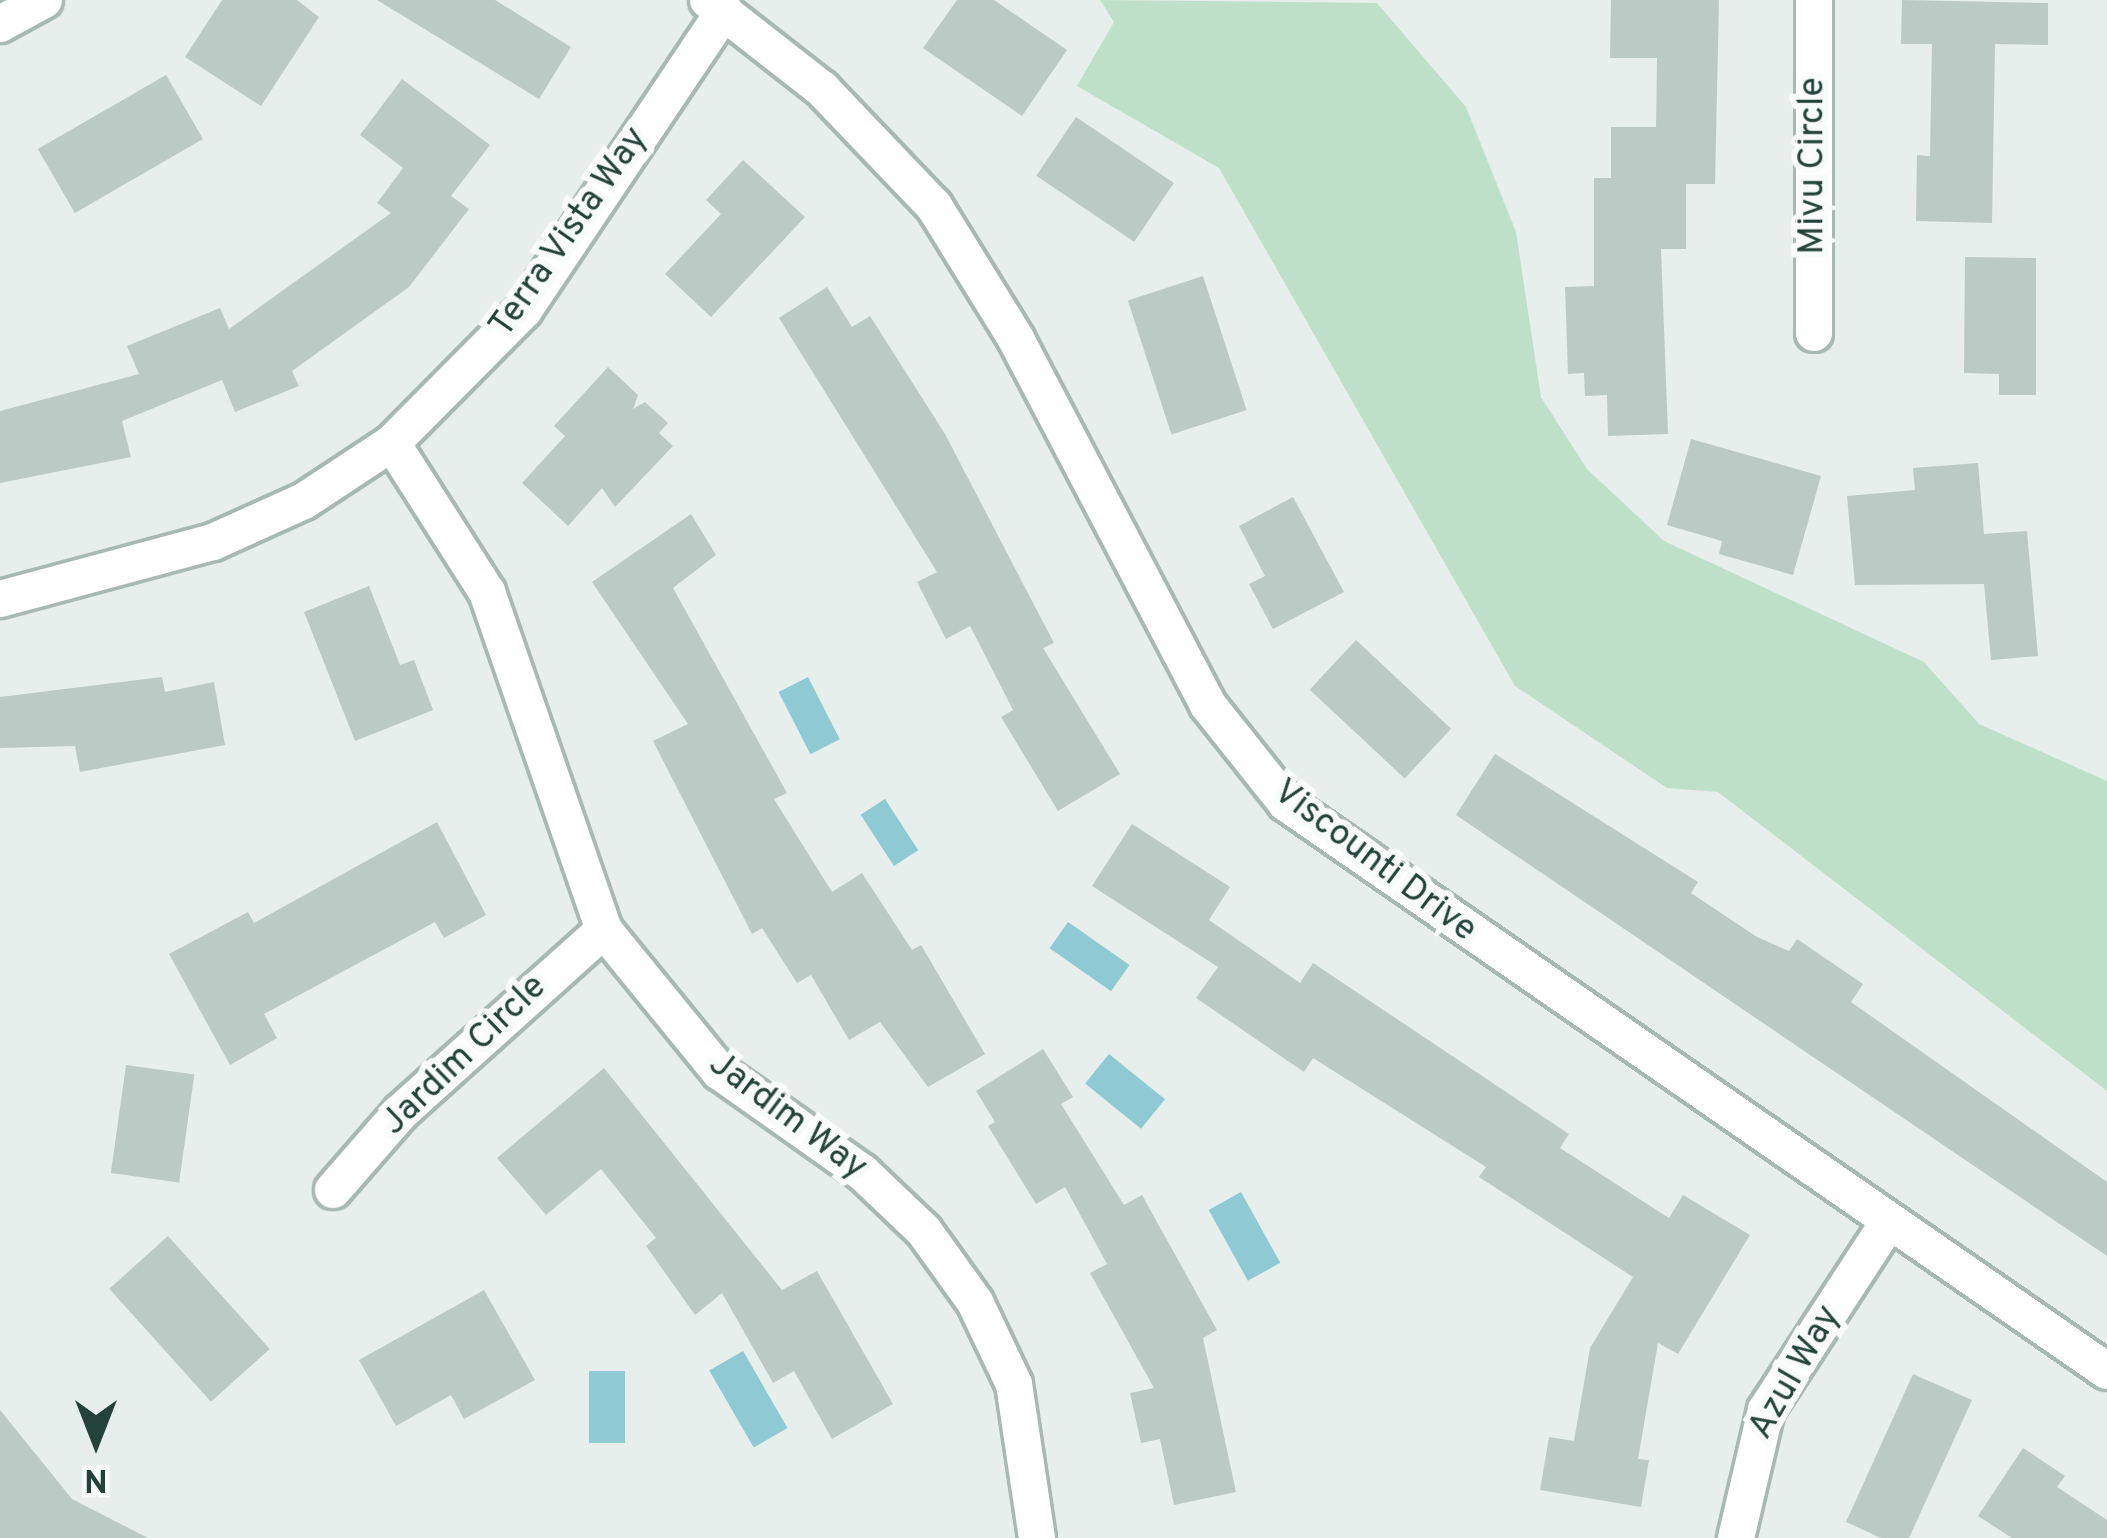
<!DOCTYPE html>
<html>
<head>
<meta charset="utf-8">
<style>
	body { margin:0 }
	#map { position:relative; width:2107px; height:1538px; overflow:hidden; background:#e6efeb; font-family:Overpass,sans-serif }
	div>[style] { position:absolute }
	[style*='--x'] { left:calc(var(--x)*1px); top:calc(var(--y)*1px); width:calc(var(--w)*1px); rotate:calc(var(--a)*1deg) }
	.green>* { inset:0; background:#bfe0c8 }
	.water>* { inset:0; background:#8ec9d4; transform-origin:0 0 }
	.building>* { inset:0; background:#bbcac4; transform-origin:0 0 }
	.roads { filter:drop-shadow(3px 0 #a8b8b2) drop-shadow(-3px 0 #a8b8b2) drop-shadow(0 3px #a8b8b2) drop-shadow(0 -3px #a8b8b2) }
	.street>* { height:36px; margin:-18px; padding:0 18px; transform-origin:18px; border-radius:18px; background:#fff }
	span { translate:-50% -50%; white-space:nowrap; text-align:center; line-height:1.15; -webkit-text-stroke:12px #f7fbf9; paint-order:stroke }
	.street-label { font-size:36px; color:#24423a }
	.north { position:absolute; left:36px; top:1382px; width:120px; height:120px; -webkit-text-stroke:9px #f7fbf9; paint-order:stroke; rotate:180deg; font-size:33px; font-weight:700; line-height:48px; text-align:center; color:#24423a }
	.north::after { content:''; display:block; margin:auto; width:42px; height:54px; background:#24423a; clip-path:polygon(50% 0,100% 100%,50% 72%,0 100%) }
</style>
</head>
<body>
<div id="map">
	<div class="green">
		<i style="clip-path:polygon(1100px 0,1377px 3px,1466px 107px,1516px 232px,1541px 397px,1587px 469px,1664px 541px,1924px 662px,1979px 724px,2107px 781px,2107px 1091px,1718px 792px,1667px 788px,1515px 686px,1219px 168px,1077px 86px,1114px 22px)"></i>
	</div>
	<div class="water">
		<i style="left:808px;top:677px;width:70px;height:33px;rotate:63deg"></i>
		<i style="left:885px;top:799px;width:61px;height:29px;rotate:57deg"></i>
		<i style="left:1068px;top:922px;width:75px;height:32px;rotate:35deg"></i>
		<i style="left:1109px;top:1054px;width:72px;height:38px;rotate:39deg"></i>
		<i style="left:1241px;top:1192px;width:81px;height:37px;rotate:61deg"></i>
		<i style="left:743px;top:1351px;width:89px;height:39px;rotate:60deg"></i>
		<i style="left:589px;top:1371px;width:36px;height:72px"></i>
	</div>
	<div class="building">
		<i style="clip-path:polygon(222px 0,297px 0,319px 17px,261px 106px,185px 57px)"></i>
		<i style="clip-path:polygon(377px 0,495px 0,571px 47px,539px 99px)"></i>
		<i style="clip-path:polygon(957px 0,994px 0,1067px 50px,1022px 116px,923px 48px)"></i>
		<i style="clip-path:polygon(1611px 0,1719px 0,1715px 184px,1686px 184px,1686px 249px,1661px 249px,1668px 434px,1608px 436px,1607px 395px,1585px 396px,1584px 373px,1568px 374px,1565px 287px,1594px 286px,1594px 178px,1611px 178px,1611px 127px,1656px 127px,1657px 58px,1610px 58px)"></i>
		<i style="clip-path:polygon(1902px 0,2048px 3px,2048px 45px,1995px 44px,1992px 223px,1916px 221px,1917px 155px,1930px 156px,1932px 44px,1901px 44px)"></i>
		<i style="left:166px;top:75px;width:74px;height:148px;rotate:60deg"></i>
		<i style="clip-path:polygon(402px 79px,490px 145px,451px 196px,469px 209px,409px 287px,292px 371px,299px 386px,235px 412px,222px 380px,122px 421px,131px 457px,0 483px,0 411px,139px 374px,127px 346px,220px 308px,229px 329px,391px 213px,377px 203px,403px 168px,360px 135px)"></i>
		<i style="left:1076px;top:117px;width:118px;height:71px;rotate:34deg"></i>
		<i style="clip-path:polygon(743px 160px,805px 217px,711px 317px,665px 274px,721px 214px,706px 200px)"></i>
		<i style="clip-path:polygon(1965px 257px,2036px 258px,2036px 395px,1999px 395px,1999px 374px,1964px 373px)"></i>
		<i style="left:1203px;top:276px;width:141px;height:79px;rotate:72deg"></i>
		<i style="clip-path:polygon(827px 287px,852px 327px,870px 316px,945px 434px,1054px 643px,1043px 648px,1120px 774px,1058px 811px,1001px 717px,1013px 710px,970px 626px,946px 639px,917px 582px,937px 572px,779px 318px)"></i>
		<i style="clip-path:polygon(608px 367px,638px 395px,633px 409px,645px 402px,668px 423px,659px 433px,673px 446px,615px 507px,602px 488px,568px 526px,522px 483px,565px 436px,554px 426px)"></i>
		<i style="clip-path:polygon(1691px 439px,1821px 476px,1793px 575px,1719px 554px,1722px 541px,1667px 525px)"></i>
		<i style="clip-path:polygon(1978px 463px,1984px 534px,2027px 531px,2038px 656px,1991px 660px,1984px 584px,1855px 585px,1847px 496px,1915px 490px,1913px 468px)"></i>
		<i style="clip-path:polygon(1293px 497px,1344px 592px,1273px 629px,1249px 584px,1265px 576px,1239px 526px)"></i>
		<i style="clip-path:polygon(691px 514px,716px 555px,673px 588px,787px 793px,774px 799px,832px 892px,862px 873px,912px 950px,921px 945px,985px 1054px,928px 1087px,880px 1022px,849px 1040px,811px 975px,797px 983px,762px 928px,752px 934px,653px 741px,688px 724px,592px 582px)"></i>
		<i style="clip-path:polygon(369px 586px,400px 665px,414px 660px,433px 710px,355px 741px,304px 612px)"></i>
		<i style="left:1356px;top:640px;width:130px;height:68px;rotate:43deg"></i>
		<i style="clip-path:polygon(162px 677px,165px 692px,214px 682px,225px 745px,80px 772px,75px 746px,0 748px,0 697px)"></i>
		<i style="clip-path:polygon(1495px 754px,1698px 882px,1691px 893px,1757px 937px,1789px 951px,1797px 939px,1863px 984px,1851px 1002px,2107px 1182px,2107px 1256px,1456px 815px)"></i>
		<i style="clip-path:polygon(437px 822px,486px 915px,444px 938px,435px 922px,264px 1014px,277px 1038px,230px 1065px,169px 954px,248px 912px,254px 923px)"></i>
		<i style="clip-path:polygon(1132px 824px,1230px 887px,1209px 920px,1300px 983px,1313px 963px,1569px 1134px,1560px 1148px,1669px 1218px,1683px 1195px,1750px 1235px,1678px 1354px,1658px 1343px,1638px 1459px,1649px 1460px,1641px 1507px,1540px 1490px,1549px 1437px,1574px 1441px,1590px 1348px,1633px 1277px,1479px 1177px,1486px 1167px,1313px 1058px,1304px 1072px,1196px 998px,1218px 967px,1092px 886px)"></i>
		<i style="clip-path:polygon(1043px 1049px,1073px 1097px,1061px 1104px,1124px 1205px,1142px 1195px,1217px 1330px,1203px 1338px,1236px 1492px,1174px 1505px,1160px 1439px,1141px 1443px,1130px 1393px,1154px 1388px,1090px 1273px,1107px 1264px,1065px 1187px,1036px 1204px,988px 1126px,995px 1122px,976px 1091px)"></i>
		<i style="left:126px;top:1065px;width:69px;height:109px;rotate:8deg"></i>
		<i style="clip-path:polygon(604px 1068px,782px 1290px,817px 1271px,893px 1404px,832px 1439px,794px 1371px,773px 1383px,722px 1293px,695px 1315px,646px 1246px,656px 1238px,601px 1169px,546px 1215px,522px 1187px,497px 1158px)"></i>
		<i style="left:168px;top:1236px;width:152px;height:79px;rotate:48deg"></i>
		<i style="clip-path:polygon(484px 1290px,535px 1380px,464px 1419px,451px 1395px,396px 1426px,359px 1360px)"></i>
		<i style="clip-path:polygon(1913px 1374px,1972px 1400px,1909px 1538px,1881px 1538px,1846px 1522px)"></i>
		<i style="clip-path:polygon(0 1410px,72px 1499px,148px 1538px,0 1538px)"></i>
		<i style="clip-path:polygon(2023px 1448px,2065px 1476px,2057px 1487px,2107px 1520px,2107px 1538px,2012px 1538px,1978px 1516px)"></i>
	</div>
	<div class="roads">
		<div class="street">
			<i style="--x:708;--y:0;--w:145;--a:38"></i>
			<i style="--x:822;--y:89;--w:162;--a:46.3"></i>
			<i style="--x:934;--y:206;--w:156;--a:58.3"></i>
			<i style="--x:1016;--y:339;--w:413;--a:62.3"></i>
			<i style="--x:1208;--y:705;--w:125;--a:51.5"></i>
			<i style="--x:1286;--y:803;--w:998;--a:34.68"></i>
			<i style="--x:0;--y:24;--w:50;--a:-28.6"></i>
			<i style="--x:1814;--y:333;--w:333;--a:-90"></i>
			<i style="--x:392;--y:443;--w:177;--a:57.5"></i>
			<i style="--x:487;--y:592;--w:358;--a:70.9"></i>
			<i style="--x:604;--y:930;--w:183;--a:50.8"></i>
			<i style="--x:720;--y:1072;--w:174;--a:35.2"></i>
			<i style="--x:862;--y:1172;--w:86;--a:43.6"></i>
			<i style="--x:924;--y:1231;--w:87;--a:54.3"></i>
			<i style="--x:975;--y:1302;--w:91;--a:64.6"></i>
			<i style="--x:1014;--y:1384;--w:156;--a:81.5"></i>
			<i style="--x:0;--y:599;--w:220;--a:-15"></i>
			<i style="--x:213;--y:542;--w:100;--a:-24.3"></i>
			<i style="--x:304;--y:501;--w:105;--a:-33.4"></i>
			<i style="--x:392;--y:443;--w:187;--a:-45.2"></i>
			<i style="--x:524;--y:310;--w:360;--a:-56.2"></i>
			<i style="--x:333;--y:1190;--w:103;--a:-48.9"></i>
			<i style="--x:401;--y:1112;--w:273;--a:-41.9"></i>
			<i style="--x:1736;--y:1538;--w:131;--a:-76.8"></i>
			<i style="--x:1766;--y:1410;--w:225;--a:-56.9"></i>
		</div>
	</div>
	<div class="street-label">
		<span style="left:1814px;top:166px;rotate:-90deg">Mivu Circle</span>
		<span style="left:570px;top:233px;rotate:-55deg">Terra Vista Way</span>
		<span style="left:1374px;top:862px;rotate:37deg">Viscounti Drive</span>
		<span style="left:465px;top:1056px;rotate:-44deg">Jardim Circle</span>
		<span style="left:787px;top:1117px;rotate:37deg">Jardim Way</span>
		<span style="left:1796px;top:1373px;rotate:-60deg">Azul Way</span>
	</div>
	<div class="north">N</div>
</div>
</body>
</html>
